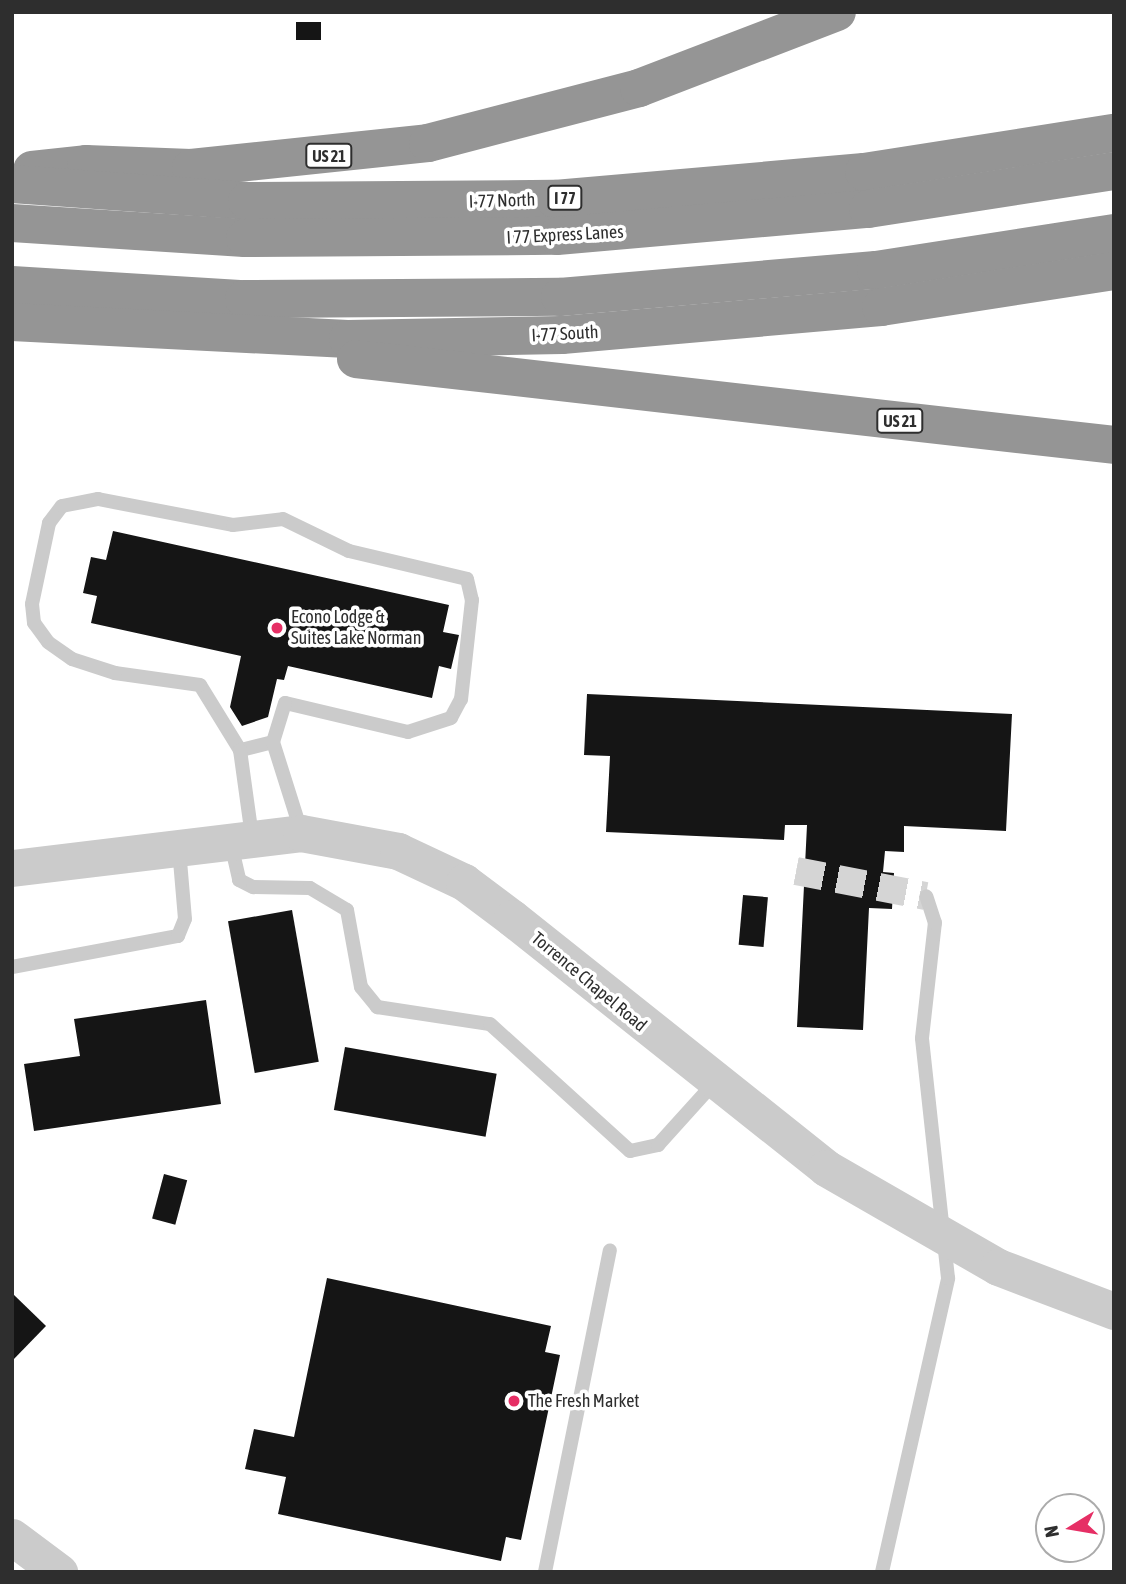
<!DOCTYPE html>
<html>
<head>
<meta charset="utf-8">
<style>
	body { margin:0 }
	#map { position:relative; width:1126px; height:1584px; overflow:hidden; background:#fff; font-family:"Asap Condensed",sans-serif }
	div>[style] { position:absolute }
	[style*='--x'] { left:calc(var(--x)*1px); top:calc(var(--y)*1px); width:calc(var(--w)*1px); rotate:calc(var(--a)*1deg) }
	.building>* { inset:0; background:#151515; transform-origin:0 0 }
	.minor-tunnel>* { height:28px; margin-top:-14px; transform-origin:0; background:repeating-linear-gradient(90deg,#d5d5d5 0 28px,transparent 0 42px) }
	.service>* { height:14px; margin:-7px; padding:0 7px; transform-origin:7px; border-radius:7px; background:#cbcbcb }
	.tertiary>* { height:37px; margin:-18.5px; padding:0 18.5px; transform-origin:18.5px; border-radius:18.5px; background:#cbcbcb }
	.motorway>* { height:38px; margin:-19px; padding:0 19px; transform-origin:19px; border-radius:19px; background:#959595 }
	.dots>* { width:19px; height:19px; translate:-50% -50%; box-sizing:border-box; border:4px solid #fff; border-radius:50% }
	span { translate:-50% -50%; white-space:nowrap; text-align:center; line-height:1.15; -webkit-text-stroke:7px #fff; paint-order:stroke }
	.shield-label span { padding:2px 5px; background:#fff; border:2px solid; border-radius:5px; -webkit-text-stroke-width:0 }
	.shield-label { font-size:16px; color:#2e2e2e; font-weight:700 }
	.street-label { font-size:18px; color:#2e2e2e }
	.poi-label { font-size:18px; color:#2e2e2e }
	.left { translate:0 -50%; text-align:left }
	.frame { position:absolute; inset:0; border:14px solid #2e2e2e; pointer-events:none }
	.north { position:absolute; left:1035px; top:1493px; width:70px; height:70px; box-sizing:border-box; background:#fff; border:2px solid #ababab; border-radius:50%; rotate:259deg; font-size:19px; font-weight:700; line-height:28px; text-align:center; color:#2e2e2e }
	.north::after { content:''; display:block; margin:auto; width:24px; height:32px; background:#e62f65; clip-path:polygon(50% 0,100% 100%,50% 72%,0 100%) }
</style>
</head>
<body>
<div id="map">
	<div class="building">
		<i style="left:296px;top:22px;width:25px;height:18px"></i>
		<i style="clip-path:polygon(113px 531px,449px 605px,443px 632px,459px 635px,451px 669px,439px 666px,432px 698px,288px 666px,284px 680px,277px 679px,268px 717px,242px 726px,230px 707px,241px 656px,91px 623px,97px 596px,83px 593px,91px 557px,106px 560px)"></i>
		<i style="clip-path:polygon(587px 694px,1012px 714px,1006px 831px,904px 826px,904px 852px,885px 851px,883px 872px,894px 873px,892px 909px,869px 908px,863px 1030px,797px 1027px,807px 825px,785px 825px,784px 840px,606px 832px,610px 756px,584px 755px)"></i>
		<i style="left:743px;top:895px;width:25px;height:50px;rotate:5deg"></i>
		<i style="left:292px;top:910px;width:154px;height:65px;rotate:80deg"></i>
		<i style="clip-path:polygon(206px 1000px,221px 1104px,34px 1131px,24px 1064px,80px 1056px,74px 1019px)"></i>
		<i style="left:345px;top:1047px;width:154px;height:64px;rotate:10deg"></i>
		<i style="left:164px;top:1174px;width:24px;height:46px;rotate:15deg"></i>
		<i style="clip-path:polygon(327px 1278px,551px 1326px,545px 1352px,560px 1355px,521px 1540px,506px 1537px,501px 1561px,278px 1514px,286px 1477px,245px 1469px,254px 1429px,294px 1437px)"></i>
		<i style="clip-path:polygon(12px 1293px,46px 1326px,12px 1361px)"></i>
	</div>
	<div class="minor-tunnel">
		<i style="--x:796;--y:871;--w:132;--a:10.9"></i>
	</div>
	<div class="service">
		<i style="--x:273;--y:742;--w:34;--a:166"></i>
		<i style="--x:240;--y:750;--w:76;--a:-121.6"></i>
		<i style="--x:200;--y:685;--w:86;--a:-172"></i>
		<i style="--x:115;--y:673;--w:45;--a:-162"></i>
		<i style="--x:72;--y:659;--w:29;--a:-145"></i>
		<i style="--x:48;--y:642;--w:24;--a:-126"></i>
		<i style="--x:34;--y:623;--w:19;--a:-96"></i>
		<i style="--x:32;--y:604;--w:83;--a:-78.1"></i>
		<i style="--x:49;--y:523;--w:21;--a:-53"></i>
		<i style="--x:62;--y:506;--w:37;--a:-11"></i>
		<i style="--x:98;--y:499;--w:137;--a:10.9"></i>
		<i style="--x:233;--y:525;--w:50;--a:-6.8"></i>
		<i style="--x:283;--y:519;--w:73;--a:25.9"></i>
		<i style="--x:349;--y:551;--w:121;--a:13.3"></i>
		<i style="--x:467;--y:579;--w:22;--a:77"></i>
		<i style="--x:472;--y:600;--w:100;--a:96.3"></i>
		<i style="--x:461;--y:699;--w:21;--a:118"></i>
		<i style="--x:451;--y:718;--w:45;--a:162"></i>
		<i style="--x:408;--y:732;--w:126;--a:-166.7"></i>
		<i style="--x:285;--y:703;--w:41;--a:107.1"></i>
		<i style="--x:273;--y:742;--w:93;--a:72.5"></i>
		<i style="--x:240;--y:750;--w:87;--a:82.1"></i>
		<i style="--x:231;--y:844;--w:37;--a:77"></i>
		<i style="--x:239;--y:880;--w:16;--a:27"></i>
		<i style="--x:253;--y:887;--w:57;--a:1"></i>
		<i style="--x:310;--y:888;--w:43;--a:30.7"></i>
		<i style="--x:347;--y:910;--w:78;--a:79.7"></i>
		<i style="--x:361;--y:987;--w:26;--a:51"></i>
		<i style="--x:377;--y:1007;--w:114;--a:8.6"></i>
		<i style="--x:490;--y:1024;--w:189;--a:42.2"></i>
		<i style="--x:630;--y:1151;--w:29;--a:-12"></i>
		<i style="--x:658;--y:1145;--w:84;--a:-47.9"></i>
		<i style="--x:12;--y:967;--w:169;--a:-10.6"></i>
		<i style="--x:178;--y:936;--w:18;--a:-68"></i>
		<i style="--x:185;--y:919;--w:70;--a:-94.9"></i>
		<i style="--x:545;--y:1572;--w:328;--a:-78.6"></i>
		<i style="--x:882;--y:1572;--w:301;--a:-77.3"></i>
		<i style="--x:948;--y:1278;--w:241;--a:-96.2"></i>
		<i style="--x:922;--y:1038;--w:116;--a:-83.6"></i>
		<i style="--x:935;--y:923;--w:28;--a:-108"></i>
	</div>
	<div class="tertiary">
		<i style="--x:12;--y:868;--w:291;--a:-6.9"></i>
		<i style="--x:301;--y:833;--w:99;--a:10.5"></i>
		<i style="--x:398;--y:851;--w:73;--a:25.2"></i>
		<i style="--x:464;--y:882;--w:60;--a:36.9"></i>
		<i style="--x:512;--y:918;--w:401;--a:38.5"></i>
		<i style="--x:826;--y:1168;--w:198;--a:29.9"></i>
		<i style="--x:998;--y:1267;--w:124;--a:20.8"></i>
		<i style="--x:12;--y:1537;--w:59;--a:36.7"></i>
	</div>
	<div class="motorway">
		<i style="--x:32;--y:170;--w:54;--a:-6.3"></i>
		<i style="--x:86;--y:164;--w:105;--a:2.2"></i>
		<i style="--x:191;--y:168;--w:238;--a:-6"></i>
		<i style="--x:428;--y:143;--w:218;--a:-14.6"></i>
		<i style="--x:639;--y:88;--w:212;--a:-21"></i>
		<i style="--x:12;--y:184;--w:236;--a:4.1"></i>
		<i style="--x:247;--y:201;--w:308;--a:-0.4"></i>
		<i style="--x:555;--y:199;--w:310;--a:-5"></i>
		<i style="--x:864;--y:172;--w:253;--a:-8.9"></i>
		<i style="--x:12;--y:223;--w:233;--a:3.7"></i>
		<i style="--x:245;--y:238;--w:312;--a:-0.4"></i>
		<i style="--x:557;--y:236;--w:312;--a:-5"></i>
		<i style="--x:868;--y:209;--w:249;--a:-8.8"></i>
		<i style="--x:12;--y:285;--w:232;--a:3.5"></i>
		<i style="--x:244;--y:299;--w:316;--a:-0.4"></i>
		<i style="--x:560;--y:297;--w:317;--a:-4.9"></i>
		<i style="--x:876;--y:270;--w:241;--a:-8.8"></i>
		<i style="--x:12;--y:322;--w:336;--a:2.9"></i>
		<i style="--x:348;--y:339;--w:214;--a:-1.1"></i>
		<i style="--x:562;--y:335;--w:320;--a:-5"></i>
		<i style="--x:881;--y:307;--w:236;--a:-8.8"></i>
		<i style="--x:356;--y:359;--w:763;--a:6.47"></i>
	</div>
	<div class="dots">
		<i style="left:277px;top:628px;background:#e62f65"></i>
		<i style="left:514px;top:1401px;background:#e62f65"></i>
	</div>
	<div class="shield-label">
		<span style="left:329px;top:156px">US 21</span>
		<span style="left:565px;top:198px">I 77</span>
		<span style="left:900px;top:421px">US 21</span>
	</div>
	<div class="street-label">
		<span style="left:502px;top:201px;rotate:-2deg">I-77 North</span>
		<span style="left:565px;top:235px;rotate:-3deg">I 77 Express Lanes</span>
		<span style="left:565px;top:334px;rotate:-3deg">I-77 South</span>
		<span style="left:589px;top:982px;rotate:40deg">Torrence Chapel Road</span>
	</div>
	<div class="poi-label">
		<span class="left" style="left:291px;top:628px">Econo Lodge &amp;<br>Suites Lake Norman</span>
		<span class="left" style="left:528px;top:1401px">The Fresh Market</span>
	</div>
	<div class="frame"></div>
	<div class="north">N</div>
</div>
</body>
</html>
